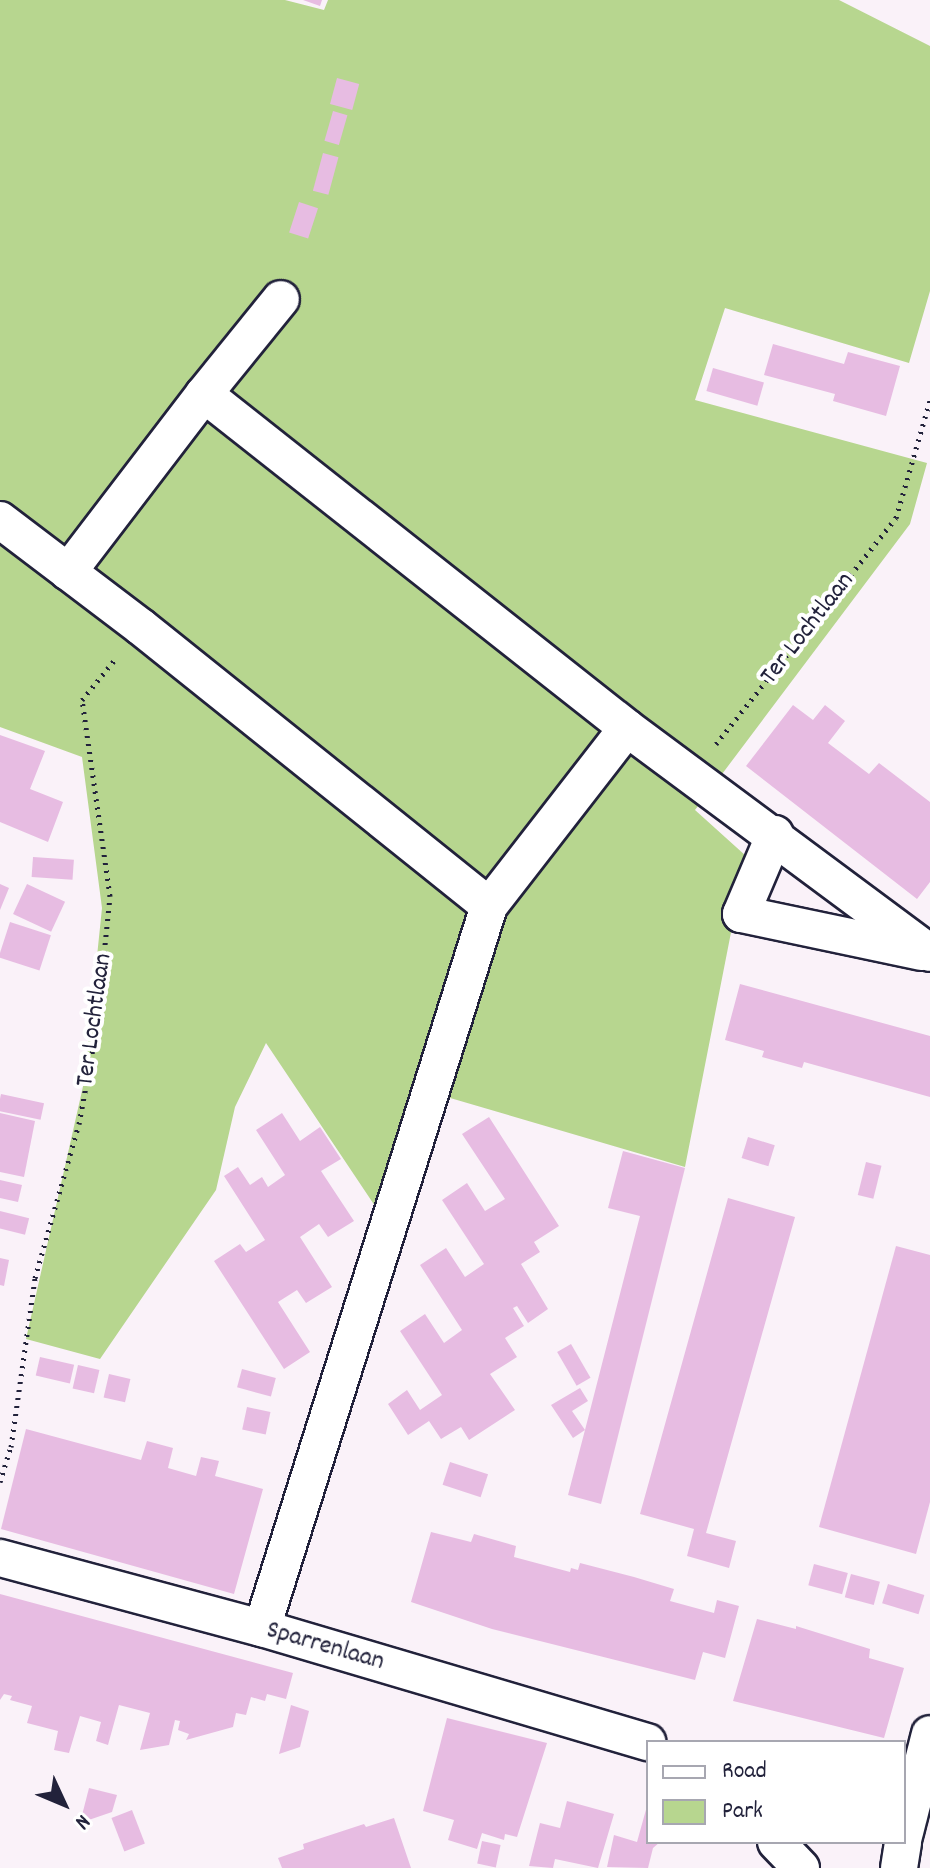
<!DOCTYPE html>
<html>
<head>
<meta charset="utf-8">
<style>
	body { margin:0 }
	#map { position:relative; width:930px; height:1868px; overflow:hidden; background:#faf2f9; font-family:Dekko,sans-serif }
	div>[style] { position:absolute }
	[style*='--x'] { left:calc(var(--x)*1px); top:calc(var(--y)*1px); width:calc(var(--w)*1px); rotate:calc(var(--a)*1deg) }
	.green>* { inset:0; background:#b7d68f }
	.building>* { inset:0; background:#e7bce2; transform-origin:0 0 }
	.path>* { height:5px; margin-top:-2.5px; transform-origin:0; background:repeating-linear-gradient(90deg,#22223b 0 2px,transparent 0 8px) }
	.roads { filter:drop-shadow(2px 0 #22223b) drop-shadow(-2px 0 #22223b) drop-shadow(0 2px #22223b) drop-shadow(0 -2px #22223b) }
	.street>* { height:36px; margin:-18px; padding:0 18px; transform-origin:18px; border-radius:18px; background:#fff }
	span { translate:-50% -50%; white-space:nowrap; text-align:center; line-height:1.15; -webkit-text-stroke:8px #fff; paint-order:stroke }
	.street-label { font-size:26px; color:#22223b }
	.legend { position:absolute; left:646px; top:1740px; width:260px; height:104px; box-sizing:border-box; background:#fff; border:2px solid #a7a7b1; margin:0; padding:10px 14px; list-style:none; font-size:24px; color:#22223b }
	.legend li { display:flex; align-items:center; gap:16px; height:40px }
	.legend b { width:40px; border:2px solid #a7a7b1 }
	.north { position:absolute; left:24px; top:1764px; width:80px; height:80px; -webkit-text-stroke:6px #fff; paint-order:stroke; rotate:134deg; font-size:22px; font-weight:700; line-height:32px; text-align:center; color:#22223b }
	.north::after { content:''; display:block; margin:auto; width:28px; height:36px; background:#22223b; clip-path:polygon(50% 0,100% 100%,50% 72%,0 100%) }
</style>
</head>
<body>
<div id="map">
	<div class="green">
		<i style="clip-path:polygon(0 0,285px 0,324px 10px,328px 0,839px 0,930px 46px,930px 291px,909px 363px,725px 308px,695px 400px,927px 463px,910px 524px,695px 810px,746px 856px,685px 1167px,416px 1088px,379px 1212px,266px 1043px,235px 1107px,216px 1190px,100px 1359px,26px 1339px,84px 1082px,102px 908px,82px 757px,0 727px)"></i>
	</div>
	<div class="building">
		<i style="clip-path:polygon(303px 0,322px 0,320px 6px)"></i>
		<i style="left:337px;top:78px;width:23px;height:27px;rotate:15deg"></i>
		<i style="left:333px;top:111px;width:15px;height:31px;rotate:16deg"></i>
		<i style="left:323px;top:153px;width:16px;height:39px;rotate:15deg"></i>
		<i style="left:299px;top:202px;width:20px;height:32px;rotate:18deg"></i>
		<i style="clip-path:polygon(773px 344px,844px 364px,848px 352px,900px 366px,886px 416px,833px 401px,835px 394px,764px 375px)"></i>
		<i style="left:713px;top:368px;width:53px;height:24px;rotate:16deg"></i>
		<i style="clip-path:polygon(793px 705px,813px 720px,825px 705px,845px 721px,828px 743px,869px 774px,879px 763px,930px 802px,930px 882px,917px 899px,746px 766px)"></i>
		<i style="clip-path:polygon(0 735px,45px 751px,30px 789px,63px 802px,48px 842px,0 822px)"></i>
		<i style="left:33px;top:857px;width:41px;height:20px;rotate:4deg"></i>
		<i style="clip-path:polygon(0 884px,9px 888px,0 910px)"></i>
		<i style="left:27px;top:884px;width:42px;height:33px;rotate:25deg"></i>
		<i style="left:10px;top:922px;width:43px;height:37px;rotate:18deg"></i>
		<i style="clip-path:polygon(740px 984px,930px 1036px,930px 1097px,804px 1062px,802px 1068px,762px 1057px,764px 1051px,725px 1040px)"></i>
		<i style="left:1px;top:1094px;width:44px;height:17px;rotate:12deg"></i>
		<i style="clip-path:polygon(0 1113px,35px 1121px,24px 1177px,0 1172px)"></i>
		<i style="clip-path:polygon(282px 1113px,300px 1141px,320px 1127px,341px 1159px,321px 1171px,354px 1221px,328px 1237px,319px 1224px,300px 1237px,332px 1287px,306px 1303px,297px 1290px,278px 1302px,310px 1352px,284px 1369px,214px 1261px,240px 1244px,246px 1252px,265px 1240px,224px 1176px,238px 1167px,250px 1185px,262px 1177px,268px 1187px,285px 1175px,256px 1130px)"></i>
		<i style="clip-path:polygon(489px 1117px,559px 1226px,534px 1242px,540px 1252px,521px 1264px,548px 1309px,528px 1323px,517px 1306px,513px 1308px,524px 1326px,505px 1338px,517px 1357px,490px 1374px,515px 1410px,469px 1440px,461px 1427px,441px 1439px,429px 1421px,408px 1435px,388px 1404px,407px 1390px,420px 1410px,442px 1395px,400px 1331px,425px 1314px,444px 1343px,462px 1330px,420px 1265px,446px 1248px,465px 1277px,484px 1264px,442px 1200px,467px 1183px,485px 1211px,505px 1199px,462px 1134px)"></i>
		<i style="left:748px;top:1137px;width:28px;height:22px;rotate:17deg"></i>
		<i style="clip-path:polygon(623px 1151px,685px 1168px,601px 1504px,568px 1495px,585px 1430px,573px 1438px,551px 1405px,580px 1388px,588px 1401px,572px 1411px,585px 1430px,640px 1216px,608px 1208px)"></i>
		<i style="left:866px;top:1162px;width:16px;height:34px;rotate:14deg"></i>
		<i style="clip-path:polygon(0 1180px,22px 1185px,18px 1202px,0 1198px)"></i>
		<i style="clip-path:polygon(728px 1198px,795px 1217px,706px 1533px,736px 1541px,729px 1568px,687px 1556px,694px 1529px,640px 1514px)"></i>
		<i style="left:0;top:1211px;width:30px;height:17px;rotate:14deg"></i>
		<i style="clip-path:polygon(896px 1246px,930px 1255px,930px 1502px,916px 1554px,819px 1527px)"></i>
		<i style="clip-path:polygon(0 1258px,9px 1260px,4px 1286px,0 1285px)"></i>
		<i style="left:571px;top:1344px;width:39px;height:16px;rotate:60deg"></i>
		<i style="left:40px;top:1357px;width:35px;height:19px;rotate:13deg"></i>
		<i style="left:78px;top:1365px;width:22px;height:24px;rotate:13deg"></i>
		<i style="left:242px;top:1369px;width:35px;height:19px;rotate:15deg"></i>
		<i style="left:109px;top:1374px;width:22px;height:24px;rotate:13deg"></i>
		<i style="left:247px;top:1407px;width:24px;height:23px;rotate:12deg"></i>
		<i style="clip-path:polygon(26px 1429px,141px 1460px,147px 1441px,173px 1448px,168px 1468px,196px 1476px,201px 1457px,219px 1461px,215px 1476px,263px 1489px,234px 1594px,1px 1529px)"></i>
		<i style="left:450px;top:1462px;width:40px;height:24px;rotate:18deg"></i>
		<i style="clip-path:polygon(431px 1532px,471px 1542px,474px 1534px,516px 1546px,514px 1557px,570px 1572px,571px 1568px,578px 1570px,580px 1563px,634px 1577px,674px 1589px,670px 1601px,714px 1613px,717px 1600px,739px 1606px,725px 1658px,703px 1652px,695px 1680px,492px 1629px,411px 1602px)"></i>
		<i style="left:814px;top:1564px;width:35px;height:22px;rotate:15deg"></i>
		<i style="left:851px;top:1574px;width:30px;height:24px;rotate:15deg"></i>
		<i style="left:888px;top:1584px;width:38px;height:20px;rotate:17deg"></i>
		<i style="clip-path:polygon(0 1594px,293px 1673px,286px 1699px,267px 1694px,265px 1701px,251px 1697px,246px 1715px,236px 1713px,233px 1727px,186px 1740px,189px 1734px,178px 1730px,180px 1721px,175px 1720px,169px 1745px,140px 1750px,150px 1713px,119px 1705px,108px 1745px,96px 1741px,101px 1722px,80px 1716px,69px 1753px,54px 1750px,58px 1731px,27px 1723px,32px 1706px,10px 1700px,12px 1696px,4px 1694px,0 1700px)"></i>
		<i style="clip-path:polygon(757px 1619px,796px 1629px,796px 1626px,870px 1649px,869px 1658px,904px 1668px,884px 1738px,733px 1701px)"></i>
		<i style="clip-path:polygon(291px 1705px,309px 1711px,300px 1747px,279px 1754px)"></i>
		<i style="clip-path:polygon(447px 1718px,547px 1743px,517px 1837px,505px 1834px,504px 1840px,482px 1833px,477px 1849px,448px 1840px,454px 1820px,423px 1811px)"></i>
		<i style="clip-path:polygon(89px 1788px,117px 1795px,112px 1812px,80px 1823px)"></i>
		<i style="clip-path:polygon(567px 1801px,614px 1814px,598px 1868px,555px 1859px,553px 1868px,529px 1866px,540px 1823px,560px 1828px)"></i>
		<i style="clip-path:polygon(647px 1806px,648px 1842px,660px 1842px,653px 1848px,648px 1868px,607px 1867px,614px 1835px,637px 1842px)"></i>
		<i style="left:132px;top:1810px;width:36px;height:22px;rotate:69deg"></i>
		<i style="clip-path:polygon(394px 1818px,411px 1868px,282px 1868px,278px 1858px,304px 1849px,303px 1844px,364px 1824px,366px 1827px)"></i>
		<i style="left:482px;top:1841px;width:19px;height:23px;rotate:12deg"></i>
	</div>
	<div class="path">
		<i style="--x:716;--y:744;--w:289;--a:-51.5"></i>
		<i style="--x:896;--y:518;--w:123;--a:-73.9"></i>
		<i style="--x:0;--y:1482;--w:37;--a:-73"></i>
		<i style="--x:11;--y:1447;--w:171;--a:-81.9"></i>
		<i style="--x:35;--y:1278;--w:160;--a:-74.1"></i>
		<i style="--x:79;--y:1124;--w:94;--a:-79.5"></i>
		<i style="--x:96;--y:1032;--w:137;--a:-84.1"></i>
		<i style="--x:110;--y:896;--w:198;--a:-98.1"></i>
		<i style="--x:82;--y:700;--w:55;--a:-50.9"></i>
	</div>
	<div class="roads">
		<div class="street">
			<i style="--x:204;--y:394;--w:122;--a:-51"></i>
			<i style="--x:0;--y:520;--w:177;--a:37.2"></i>
			<i style="--x:141;--y:627;--w:446;--a:38.7"></i>
			<i style="--x:489;--y:906;--w:225;--a:-52.2"></i>
			<i style="--x:68;--y:572;--w:224;--a:-52.6"></i>
			<i style="--x:204;--y:394;--w:539;--a:38.29"></i>
			<i style="--x:627;--y:728;--w:377;--a:36.6"></i>
			<i style="--x:775;--y:834;--w:87;--a:113"></i>
			<i style="--x:741;--y:914;--w:184;--a:11.9"></i>
			<i style="--x:0;--y:1558;--w:271;--a:15"></i>
			<i style="--x:262;--y:1628;--w:402;--a:16.5"></i>
			<i style="--x:262;--y:1628;--w:757;--a:-72.55"></i>
			<i style="--x:904;--y:1836;--w:105;--a:-75.7"></i>
			<i style="--x:776;--y:1842;--w:36;--a:46"></i>
			<i style="--x:899;--y:1868;--w:26;--a:-81"></i>
		</div>
	</div>
	<div class="street-label">
		<span style="left:808px;top:629px;rotate:-52deg">Ter Lochtlaan</span>
		<span style="left:95px;top:1020px;rotate:-82deg">Ter Lochtlaan</span>
		<span style="left:325px;top:1647px;rotate:16deg">Sparrenlaan</span>
	</div>
	<ul class="legend">
	<li><b style="height:10px;background:#fff"></b>Road</li>
	<li><b style="height:22px;background:#b7d68f"></b>Park</li>
	</ul>
	<div class="north">N</div>
</div>
</body>
</html>
